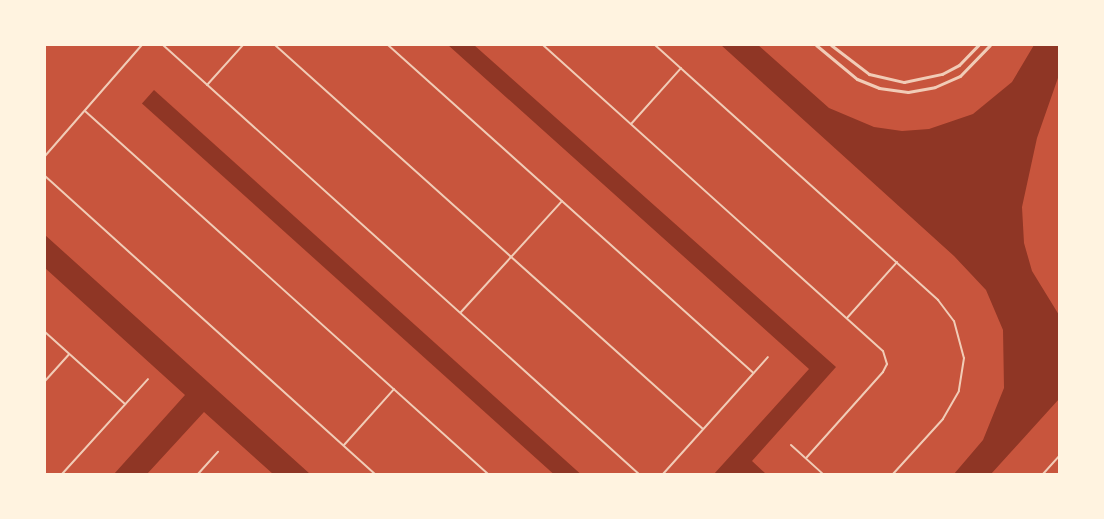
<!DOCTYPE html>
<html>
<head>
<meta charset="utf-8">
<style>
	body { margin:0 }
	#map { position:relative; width:1104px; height:519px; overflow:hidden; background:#c8553d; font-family:"Exo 2",sans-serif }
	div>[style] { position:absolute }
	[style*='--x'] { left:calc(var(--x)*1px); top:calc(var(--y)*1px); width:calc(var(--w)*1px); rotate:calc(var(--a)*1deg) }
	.water>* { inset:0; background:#8f3625; transform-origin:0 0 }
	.minor>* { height:2px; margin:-1px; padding:0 1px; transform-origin:1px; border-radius:1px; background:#f1ccb7 }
	.tertiary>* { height:3px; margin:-1.5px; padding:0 1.5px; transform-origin:1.5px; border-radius:1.5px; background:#f1ccb7 }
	span { translate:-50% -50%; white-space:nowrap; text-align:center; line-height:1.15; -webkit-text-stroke:4.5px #fff3e0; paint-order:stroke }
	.frame { position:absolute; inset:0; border:46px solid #fff3e0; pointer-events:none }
</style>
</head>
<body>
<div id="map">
	<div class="water">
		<i style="clip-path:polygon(448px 45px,474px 45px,836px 367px,752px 461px,766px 474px,714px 474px,809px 369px)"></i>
		<i style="clip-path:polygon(721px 45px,758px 45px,829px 108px,874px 127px,902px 131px,929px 129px,973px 114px,1012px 82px,1034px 45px,1059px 45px,1059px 75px,1037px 138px,1022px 207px,1024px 243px,1032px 271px,1059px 315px,1059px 399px,991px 474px,954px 474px,983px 440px,1004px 388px,1003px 330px,986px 290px,954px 256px)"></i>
		<i style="left:154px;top:90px;width:574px;height:18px;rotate:42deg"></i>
		<i style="clip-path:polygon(45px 235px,310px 474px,273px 474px,204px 412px,147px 474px,114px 474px,185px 395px,45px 268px)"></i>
	</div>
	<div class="minor">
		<i style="--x:163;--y:45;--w:641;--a:42.03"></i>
		<i style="--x:275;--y:45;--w:575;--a:41.9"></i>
		<i style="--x:388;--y:45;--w:491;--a:41.9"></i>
		<i style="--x:543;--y:45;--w:457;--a:42"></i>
		<i style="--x:883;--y:351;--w:14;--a:73"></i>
		<i style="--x:887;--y:364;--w:9;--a:117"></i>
		<i style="--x:883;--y:372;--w:115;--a:131.8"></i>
		<i style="--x:655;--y:45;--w:381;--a:42"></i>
		<i style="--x:938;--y:300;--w:26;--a:53"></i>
		<i style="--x:954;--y:321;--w:38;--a:75"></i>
		<i style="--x:964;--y:358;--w:33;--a:99"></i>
		<i style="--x:959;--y:391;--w:32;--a:120"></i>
		<i style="--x:943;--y:419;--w:74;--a:132.3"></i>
		<i style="--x:207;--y:85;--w:54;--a:-48"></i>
		<i style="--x:85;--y:111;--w:542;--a:42.01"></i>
		<i style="--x:631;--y:124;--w:75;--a:-48.2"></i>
		<i style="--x:45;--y:156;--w:147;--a:-48.9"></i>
		<i style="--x:45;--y:176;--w:445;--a:42.1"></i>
		<i style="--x:461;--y:312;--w:150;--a:-47.7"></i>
		<i style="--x:847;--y:318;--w:75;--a:-48.2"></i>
		<i style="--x:45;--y:332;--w:108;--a:42"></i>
		<i style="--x:45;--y:381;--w:36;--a:-48"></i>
		<i style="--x:344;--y:445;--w:75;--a:-48.2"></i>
		<i style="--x:791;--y:445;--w:43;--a:42.2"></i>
		<i style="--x:62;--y:474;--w:128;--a:-47.8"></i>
		<i style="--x:198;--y:474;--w:30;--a:-48"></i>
		<i style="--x:663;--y:474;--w:157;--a:-48.1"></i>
		<i style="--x:1043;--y:474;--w:24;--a:-48"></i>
	</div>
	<div class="tertiary">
		<i style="--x:816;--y:45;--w:53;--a:39.7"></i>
		<i style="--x:857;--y:79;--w:24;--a:22"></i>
		<i style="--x:879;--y:88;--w:29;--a:8"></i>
		<i style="--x:908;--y:92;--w:27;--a:-10"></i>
		<i style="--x:935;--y:87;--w:27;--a:-24"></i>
		<i style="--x:960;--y:76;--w:43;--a:-45.9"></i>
		<i style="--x:831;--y:45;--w:48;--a:37.3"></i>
		<i style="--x:869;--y:74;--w:36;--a:13"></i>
		<i style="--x:904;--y:82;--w:39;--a:-12"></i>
		<i style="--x:942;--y:74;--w:19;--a:-28"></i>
		<i style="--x:959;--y:65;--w:28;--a:-46"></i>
	</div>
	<div class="frame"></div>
</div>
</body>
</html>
